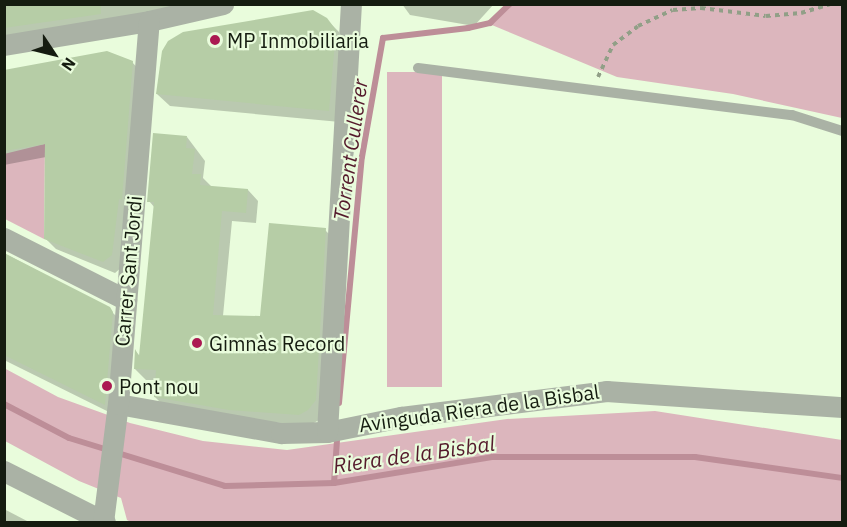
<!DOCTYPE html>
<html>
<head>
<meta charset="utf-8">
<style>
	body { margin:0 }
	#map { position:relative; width:847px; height:527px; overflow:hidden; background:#e9fcdc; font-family:"IBM Plex Sans",sans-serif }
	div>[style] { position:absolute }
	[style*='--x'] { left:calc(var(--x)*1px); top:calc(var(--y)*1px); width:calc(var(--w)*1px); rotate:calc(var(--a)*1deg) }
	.green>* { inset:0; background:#dcb6bd; transform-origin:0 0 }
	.shadow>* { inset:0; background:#0003 }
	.stream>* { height:6px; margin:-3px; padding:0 3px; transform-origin:3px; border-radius:3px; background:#bd8e98 }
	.building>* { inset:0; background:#b6cda6 }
	.path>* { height:4px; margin-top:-2px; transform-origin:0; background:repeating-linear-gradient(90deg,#919f87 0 4.5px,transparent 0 9px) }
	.lane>* { height:10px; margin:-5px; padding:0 5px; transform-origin:5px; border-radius:5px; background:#aab2a5 }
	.street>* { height:21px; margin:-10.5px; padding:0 10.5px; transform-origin:10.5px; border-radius:10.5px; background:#aab2a5 }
	.dots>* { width:16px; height:16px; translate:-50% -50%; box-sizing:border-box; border:3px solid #e9fcdc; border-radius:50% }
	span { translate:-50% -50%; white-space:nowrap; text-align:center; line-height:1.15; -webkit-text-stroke:4.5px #e9fcdc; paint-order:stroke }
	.poi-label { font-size:20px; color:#151c10 }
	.left { translate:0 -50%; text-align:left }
	.street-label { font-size:20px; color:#151c10 }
	.water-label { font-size:21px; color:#54192b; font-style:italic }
	.frame { position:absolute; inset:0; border:6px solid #151c10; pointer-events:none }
	.north { position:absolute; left:24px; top:24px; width:60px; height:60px; -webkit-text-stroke:4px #e9fcdc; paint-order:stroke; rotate:125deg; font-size:16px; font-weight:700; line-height:24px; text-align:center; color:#151c10 }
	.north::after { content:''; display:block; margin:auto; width:21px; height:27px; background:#151c10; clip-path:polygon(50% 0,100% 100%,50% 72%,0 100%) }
</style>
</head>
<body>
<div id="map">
	<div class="green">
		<i style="clip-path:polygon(506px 5px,842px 5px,842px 118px,733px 94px,617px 77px,487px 23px)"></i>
		<i style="left:387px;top:72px;width:55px;height:315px"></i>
		<i style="clip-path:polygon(45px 144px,44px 239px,5px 219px,4px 154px)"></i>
		<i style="clip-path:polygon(4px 368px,58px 397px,130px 423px,203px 441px,287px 450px,507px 419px,655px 411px,842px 440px,842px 522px,131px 522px,127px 520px,121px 498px,79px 481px,5px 441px)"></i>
	</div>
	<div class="shadow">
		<i style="clip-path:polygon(4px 4px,229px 4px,4px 42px)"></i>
		<i style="clip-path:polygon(402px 4px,494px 4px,474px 26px,410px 15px)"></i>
		<i style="clip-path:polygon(326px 19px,339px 32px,340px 122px,170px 106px,157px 94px)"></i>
		<i style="clip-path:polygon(132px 62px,143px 74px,123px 266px,115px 273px,56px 249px,45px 238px,46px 157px,4px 165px,4px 71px)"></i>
		<i style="clip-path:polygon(187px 137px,205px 161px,203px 178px,212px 187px,248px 190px,258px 201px,256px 223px,232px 221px,223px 316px,261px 318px,325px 230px,336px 241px,319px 420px,310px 425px,241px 420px,166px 408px,155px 397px,156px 380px,146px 380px,135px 369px,136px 352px,141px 357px,155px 208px,149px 201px)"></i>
		<i style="clip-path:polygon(4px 253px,109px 309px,122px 322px,117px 416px,4px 360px)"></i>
		<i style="clip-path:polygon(4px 509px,29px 522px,4px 522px)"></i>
	</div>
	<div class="stream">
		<i style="--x:339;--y:403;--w:247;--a:-84.7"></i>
		<i style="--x:362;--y:157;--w:121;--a:-80"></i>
		<i style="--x:383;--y:38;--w:86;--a:-6.7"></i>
		<i style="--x:468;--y:28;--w:23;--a:-13"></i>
		<i style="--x:490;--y:23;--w:28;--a:-44"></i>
		<i style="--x:4;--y:404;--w:73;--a:27.6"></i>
		<i style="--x:69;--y:438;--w:163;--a:17.1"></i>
		<i style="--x:225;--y:486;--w:109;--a:-1.6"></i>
		<i style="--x:334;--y:483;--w:160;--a:-9.3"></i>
		<i style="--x:492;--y:457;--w:203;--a:0"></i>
		<i style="--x:695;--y:457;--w:148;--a:8.1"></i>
		<i style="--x:334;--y:483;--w:43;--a:-86"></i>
	</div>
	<div class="building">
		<i style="clip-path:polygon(4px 4px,101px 4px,101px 14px,4px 28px)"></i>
		<i style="clip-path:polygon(313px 10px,327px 18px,336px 30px,329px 111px,156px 94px,162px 51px,168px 41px,183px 32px)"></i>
		<i style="clip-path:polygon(107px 51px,133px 61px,122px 200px,119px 199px,112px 255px,103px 262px,44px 239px,45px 144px,4px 151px,4px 70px)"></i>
		<i style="clip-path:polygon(153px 133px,187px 136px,186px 148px,195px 149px,192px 174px,201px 174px,200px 185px,248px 189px,246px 213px,222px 211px,213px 315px,260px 316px,269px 223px,326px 228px,316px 400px,308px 410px,299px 415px,229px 410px,154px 397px,156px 370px,134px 369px,135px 349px,139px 356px,154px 202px,147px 202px)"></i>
		<i style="clip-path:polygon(4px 253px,110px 307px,113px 312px,105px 405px,4px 355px)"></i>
	</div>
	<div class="path">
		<i style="--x:598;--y:77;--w:35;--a:-65"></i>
		<i style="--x:613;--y:45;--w:31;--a:-37"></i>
		<i style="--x:638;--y:26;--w:38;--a:-25"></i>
		<i style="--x:673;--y:10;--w:28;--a:-4"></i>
		<i style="--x:701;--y:8;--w:65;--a:7"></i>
		<i style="--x:766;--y:16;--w:35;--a:-5"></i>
		<i style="--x:801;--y:13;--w:30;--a:-17"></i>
	</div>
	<div class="lane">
		<i style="--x:418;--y:68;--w:377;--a:7.2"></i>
		<i style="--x:792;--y:115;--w:52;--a:17.7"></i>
	</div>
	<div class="street">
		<i style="--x:4;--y:45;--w:147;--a:-9.4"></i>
		<i style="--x:149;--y:21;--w:76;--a:-12.9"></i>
		<i style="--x:4;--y:238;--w:137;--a:26.9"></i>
		<i style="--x:118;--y:404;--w:166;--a:10.1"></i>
		<i style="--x:281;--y:433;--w:46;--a:-1.2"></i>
		<i style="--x:327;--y:432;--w:76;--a:-11.5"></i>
		<i style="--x:401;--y:417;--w:207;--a:-7.2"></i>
		<i style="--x:606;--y:391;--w:237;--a:3.9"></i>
		<i style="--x:327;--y:432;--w:429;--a:-86.8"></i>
		<i style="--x:4;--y:471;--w:113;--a:26.8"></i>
		<i style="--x:103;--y:522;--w:119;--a:-82.8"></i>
		<i style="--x:118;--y:404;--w:384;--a:-85.4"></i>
	</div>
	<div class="dots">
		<i style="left:215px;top:40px;background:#ab1a52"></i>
		<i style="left:197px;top:343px;background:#ab1a52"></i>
		<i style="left:107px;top:386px;background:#ab1a52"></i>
	</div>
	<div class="poi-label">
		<span class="left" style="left:227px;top:40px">MP Inmobiliaria</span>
		<span class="left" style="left:209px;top:343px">Gimnàs Record</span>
		<span class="left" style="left:119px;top:386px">Pont nou</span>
	</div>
	<div class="street-label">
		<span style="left:128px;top:271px;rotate:-85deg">Carrer Sant Jordi</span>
		<span style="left:479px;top:408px;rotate:-8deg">Avinguda Riera de la Bisbal</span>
	</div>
	<div class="water-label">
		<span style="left:350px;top:150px;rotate:-82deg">Torrent Cullerer</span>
		<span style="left:414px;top:454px;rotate:-8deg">Riera de la Bisbal</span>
	</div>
	<div class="frame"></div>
	<div class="north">N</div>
</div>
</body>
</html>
